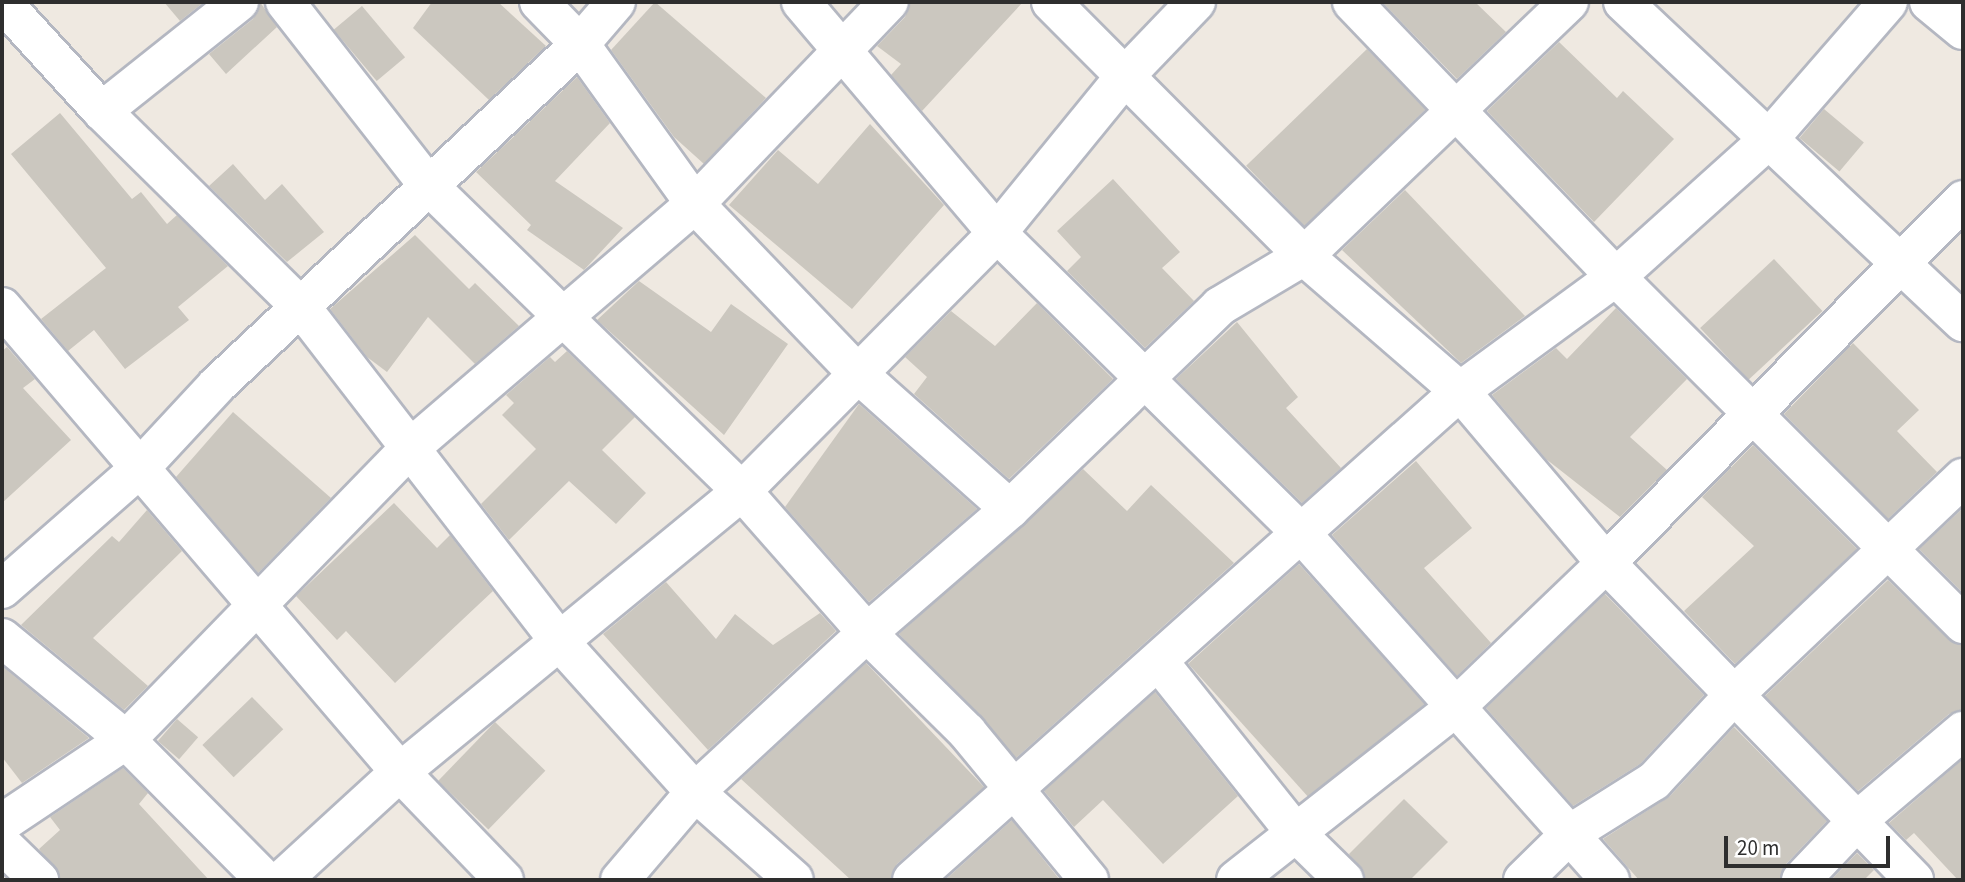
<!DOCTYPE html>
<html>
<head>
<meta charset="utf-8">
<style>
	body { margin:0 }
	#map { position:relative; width:1965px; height:882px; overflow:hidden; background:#efe9e1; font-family:"Source Sans 3",sans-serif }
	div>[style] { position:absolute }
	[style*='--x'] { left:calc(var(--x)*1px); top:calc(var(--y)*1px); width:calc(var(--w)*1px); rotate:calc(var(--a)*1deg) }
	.building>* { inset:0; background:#cbc7bf; transform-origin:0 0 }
	.roads { filter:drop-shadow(2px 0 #b4b7c1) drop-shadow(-2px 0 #b4b7c1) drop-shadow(0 2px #b4b7c1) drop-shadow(0 -2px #b4b7c1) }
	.minor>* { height:38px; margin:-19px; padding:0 19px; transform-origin:19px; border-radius:19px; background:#fff }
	span { translate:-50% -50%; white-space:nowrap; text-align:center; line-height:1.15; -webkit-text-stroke:5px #fff; paint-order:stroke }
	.frame { position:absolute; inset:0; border:4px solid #2e2e2e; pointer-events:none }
	.scale { position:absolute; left:1724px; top:836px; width:166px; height:32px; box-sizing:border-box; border:4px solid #2e2e2e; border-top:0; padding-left:9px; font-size:21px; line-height:24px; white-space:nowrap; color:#2e2e2e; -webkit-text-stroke:5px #fff; paint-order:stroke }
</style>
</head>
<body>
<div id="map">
	<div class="building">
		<i style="clip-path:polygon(164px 2px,204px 2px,180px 21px)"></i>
		<i style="clip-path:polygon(260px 2px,277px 27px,226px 74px,209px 54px,253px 19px)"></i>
		<i style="clip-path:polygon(432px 2px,498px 2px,546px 46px,489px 100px,413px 28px)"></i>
		<i style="clip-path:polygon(655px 2px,766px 98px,704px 164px,674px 137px,611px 50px)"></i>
		<i style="clip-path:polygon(910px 2px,1023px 2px,922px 111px,891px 75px,901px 64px,877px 46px,905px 17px)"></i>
		<i style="clip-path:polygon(1382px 2px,1475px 2px,1506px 32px,1457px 79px)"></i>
		<i style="left:362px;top:6px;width:67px;height:37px;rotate:50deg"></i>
		<i style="clip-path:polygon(1559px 42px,1617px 98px,1623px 91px,1674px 139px,1594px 222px,1487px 111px)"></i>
		<i style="left:1367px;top:49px;width:84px;height:168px;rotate:46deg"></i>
		<i style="clip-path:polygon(577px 77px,610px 123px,555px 181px,623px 228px,584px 270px,527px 230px,531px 225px,476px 172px)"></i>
		<i style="left:1824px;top:109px;width:52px;height:38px;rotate:40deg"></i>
		<i style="clip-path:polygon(60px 113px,132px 199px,141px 192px,167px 224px,177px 215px,228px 266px,178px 307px,189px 320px,125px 369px,94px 330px,68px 351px,41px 319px,106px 268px,11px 154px)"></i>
		<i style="clip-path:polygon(870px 124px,944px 205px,852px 309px,729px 205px,778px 150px,818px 184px)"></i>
		<i style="clip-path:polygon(233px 164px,265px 200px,282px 184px,324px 232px,287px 262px,209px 186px)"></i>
		<i style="clip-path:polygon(1113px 179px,1180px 252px,1162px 268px,1194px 301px,1145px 348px,1067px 271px,1081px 257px,1057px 231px)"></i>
		<i style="clip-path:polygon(1405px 190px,1525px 316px,1461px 363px,1342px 250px)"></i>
		<i style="clip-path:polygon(415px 235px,469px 289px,475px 283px,519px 326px,475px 364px,428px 317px,387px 372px,367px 357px,330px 309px)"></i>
		<i style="left:1774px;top:259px;width:71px;height:101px;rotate:47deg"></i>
		<i style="clip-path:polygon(639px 281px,711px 332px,731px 304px,788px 344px,724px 435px,597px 320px)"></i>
		<i style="clip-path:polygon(1037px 303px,1113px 379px,1009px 479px,914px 394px,927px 377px,905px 357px,951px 311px,995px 346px)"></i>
		<i style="clip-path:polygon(1616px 308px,1687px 379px,1630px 437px,1667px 470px,1620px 517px,1546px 459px,1492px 395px,1556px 348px,1567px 359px)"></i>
		<i style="clip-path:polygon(1237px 322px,1298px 397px,1286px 408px,1341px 468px,1302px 503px,1176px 379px)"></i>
		<i style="clip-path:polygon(1853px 343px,1919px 410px,1897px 431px,1937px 472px,1888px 519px,1784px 414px)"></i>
		<i style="clip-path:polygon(7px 347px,35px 379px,23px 388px,71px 440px,2px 503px,2px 351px)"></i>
		<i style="clip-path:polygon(567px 351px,635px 417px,602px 450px,646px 493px,616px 524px,569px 481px,509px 540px,481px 504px,536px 449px,502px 415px,514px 403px,506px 395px,550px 357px,555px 362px)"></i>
		<i style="clip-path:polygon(859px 404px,977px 509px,869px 602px,785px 507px)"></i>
		<i style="clip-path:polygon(233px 412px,331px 498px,258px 573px,176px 477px)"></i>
		<i style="clip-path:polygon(1753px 445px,1857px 549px,1735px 664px,1684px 611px,1754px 546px,1702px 497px)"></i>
		<i style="clip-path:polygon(1416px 461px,1472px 528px,1424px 568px,1491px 643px,1457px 676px,1332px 535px)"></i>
		<i style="clip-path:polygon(1083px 469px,1127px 511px,1151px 485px,1234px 563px,1016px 758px,899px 634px)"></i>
		<i style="clip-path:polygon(394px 503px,437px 548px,450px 535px,493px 591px,395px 683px,346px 631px,337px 640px,296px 596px)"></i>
		<i style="clip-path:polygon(1963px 508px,1963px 593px,1919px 549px)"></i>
		<i style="clip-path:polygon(147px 510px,182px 551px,93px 638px,148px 686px,124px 710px,21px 625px,112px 536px,119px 542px)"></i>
		<i style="left:1299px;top:564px;width:188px;height:149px;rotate:48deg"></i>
		<i style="clip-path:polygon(1888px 580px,1948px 639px,1963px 645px,1963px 710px,1949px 714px,1858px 791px,1765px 696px)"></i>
		<i style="clip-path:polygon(666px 582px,716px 639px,735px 614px,773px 645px,820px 613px,836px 631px,708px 750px,603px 634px)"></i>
		<i style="clip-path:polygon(1605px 594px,1704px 695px,1640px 764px,1573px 806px,1486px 708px)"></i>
		<i style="clip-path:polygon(866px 663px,984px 787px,897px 864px,891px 880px,851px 880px,741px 779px)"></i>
		<i style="clip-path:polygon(2px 666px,89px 738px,22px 783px,2px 757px)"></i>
		<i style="clip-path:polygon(1155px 692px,1238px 796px,1163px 864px,1103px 800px,1074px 827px,1044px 791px)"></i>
		<i style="left:252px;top:697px;width:45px;height:69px;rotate:46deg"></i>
		<i style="left:177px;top:719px;width:28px;height:29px;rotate:41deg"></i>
		<i style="left:495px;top:722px;width:70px;height:82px;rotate:44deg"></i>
		<i style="clip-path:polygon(1734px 727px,1827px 821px,1785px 865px,1780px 880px,1639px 880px,1603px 839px,1670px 796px)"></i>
		<i style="clip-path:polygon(1963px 759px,1963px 880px,1958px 880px,1914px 833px,1906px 840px,1889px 823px)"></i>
		<i style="clip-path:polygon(123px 768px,148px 793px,139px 804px,209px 880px,60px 878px,39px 849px,60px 830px,50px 817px)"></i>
		<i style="clip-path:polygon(1404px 799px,1448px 842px,1410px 880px,1365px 880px,1349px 854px)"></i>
		<i style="clip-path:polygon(1012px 820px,1060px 880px,945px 880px)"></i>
		<i style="clip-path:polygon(1857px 853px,1874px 870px,1864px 880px,1831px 880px)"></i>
	</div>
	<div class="roads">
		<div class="minor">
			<i style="--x:2;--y:2;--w:148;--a:47.5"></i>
			<i style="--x:102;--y:111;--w:279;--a:44.6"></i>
			<i style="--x:301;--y:307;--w:422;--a:52.3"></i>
			<i style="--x:559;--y:641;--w:203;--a:48"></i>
			<i style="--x:695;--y:792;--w:132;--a:41.6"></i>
			<i style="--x:285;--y:2;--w:234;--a:52"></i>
			<i style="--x:429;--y:186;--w:437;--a:44.3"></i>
			<i style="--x:742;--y:491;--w:189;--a:48.6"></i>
			<i style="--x:867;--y:633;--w:141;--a:44.7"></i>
			<i style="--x:967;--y:732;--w:192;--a:50.5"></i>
			<i style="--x:539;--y:2;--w:59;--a:45.7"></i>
			<i style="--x:580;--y:44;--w:197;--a:54.3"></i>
			<i style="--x:695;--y:204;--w:233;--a:46.2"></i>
			<i style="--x:856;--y:372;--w:206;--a:41.7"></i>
			<i style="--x:801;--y:2;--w:303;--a:49.7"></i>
			<i style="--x:997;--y:233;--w:426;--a:44.6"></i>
			<i style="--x:1300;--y:532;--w:466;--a:48.3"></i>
			<i style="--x:1051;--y:2;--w:359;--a:45.1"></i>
			<i style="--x:1304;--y:256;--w:206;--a:40.9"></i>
			<i style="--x:1460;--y:391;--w:226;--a:49.7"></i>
			<i style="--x:1606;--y:563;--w:442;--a:45.8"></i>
			<i style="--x:1352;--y:2;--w:381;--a:46.2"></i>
			<i style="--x:1616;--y:277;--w:491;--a:45"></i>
			<i style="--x:1623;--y:2;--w:467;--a:43.3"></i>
			<i style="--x:1929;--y:2;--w:44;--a:39.5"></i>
			<i style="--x:102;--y:111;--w:175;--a:-38.5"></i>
			<i style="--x:2;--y:307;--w:612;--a:49.44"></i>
			<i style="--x:400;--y:772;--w:150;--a:46.1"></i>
			<i style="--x:2;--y:589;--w:184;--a:-41.2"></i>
			<i style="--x:140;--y:468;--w:113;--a:-47.1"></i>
			<i style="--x:217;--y:385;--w:498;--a:-43.2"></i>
			<i style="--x:580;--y:44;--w:55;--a:-49.4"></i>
			<i style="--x:2;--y:638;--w:161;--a:39.4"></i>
			<i style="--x:126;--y:740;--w:197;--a:45.2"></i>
			<i style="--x:1159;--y:662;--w:216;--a:51.4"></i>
			<i style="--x:1294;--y:831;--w:70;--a:44.4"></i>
			<i style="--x:2;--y:823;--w:149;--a:-33.8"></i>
			<i style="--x:126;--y:740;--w:406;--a:-45.8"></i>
			<i style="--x:409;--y:449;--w:377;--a:-40.6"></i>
			<i style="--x:695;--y:204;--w:280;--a:-46.2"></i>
			<i style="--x:2;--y:844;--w:52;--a:44.2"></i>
			<i style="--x:282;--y:880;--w:160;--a:-42.5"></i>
			<i style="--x:400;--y:772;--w:443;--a:-39.4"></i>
			<i style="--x:742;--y:491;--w:363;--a:-45.3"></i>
			<i style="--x:997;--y:233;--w:204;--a:-50.8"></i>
			<i style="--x:1126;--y:75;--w:101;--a:-46.2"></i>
			<i style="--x:620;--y:880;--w:116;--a:-49.6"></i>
			<i style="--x:695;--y:792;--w:234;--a:-42.8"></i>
			<i style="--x:867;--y:633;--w:189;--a:-40.9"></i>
			<i style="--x:1010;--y:509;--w:292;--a:-44"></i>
			<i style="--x:1220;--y:306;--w:98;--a:-30.8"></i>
			<i style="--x:1304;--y:256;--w:367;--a:-43.8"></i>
			<i style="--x:912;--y:880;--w:734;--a:-41.74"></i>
			<i style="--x:1460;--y:391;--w:193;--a:-36.2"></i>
			<i style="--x:1616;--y:277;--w:206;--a:-42"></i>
			<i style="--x:1769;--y:139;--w:181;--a:-49"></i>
			<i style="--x:1236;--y:880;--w:283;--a:-38.2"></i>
			<i style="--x:1458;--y:705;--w:205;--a:-43.8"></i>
			<i style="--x:1606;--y:563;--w:509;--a:-45.48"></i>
			<i style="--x:1523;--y:880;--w:67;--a:-44.4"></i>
			<i style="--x:1571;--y:833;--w:98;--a:-32.1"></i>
			<i style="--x:1654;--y:781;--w:116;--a:-47.1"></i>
			<i style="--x:1733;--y:696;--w:317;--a:-43.5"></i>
			<i style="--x:1801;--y:880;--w:83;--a:-46.5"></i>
			<i style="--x:1858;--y:820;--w:138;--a:-40.3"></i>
		</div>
	</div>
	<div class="frame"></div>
	<div class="scale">20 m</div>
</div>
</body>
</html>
